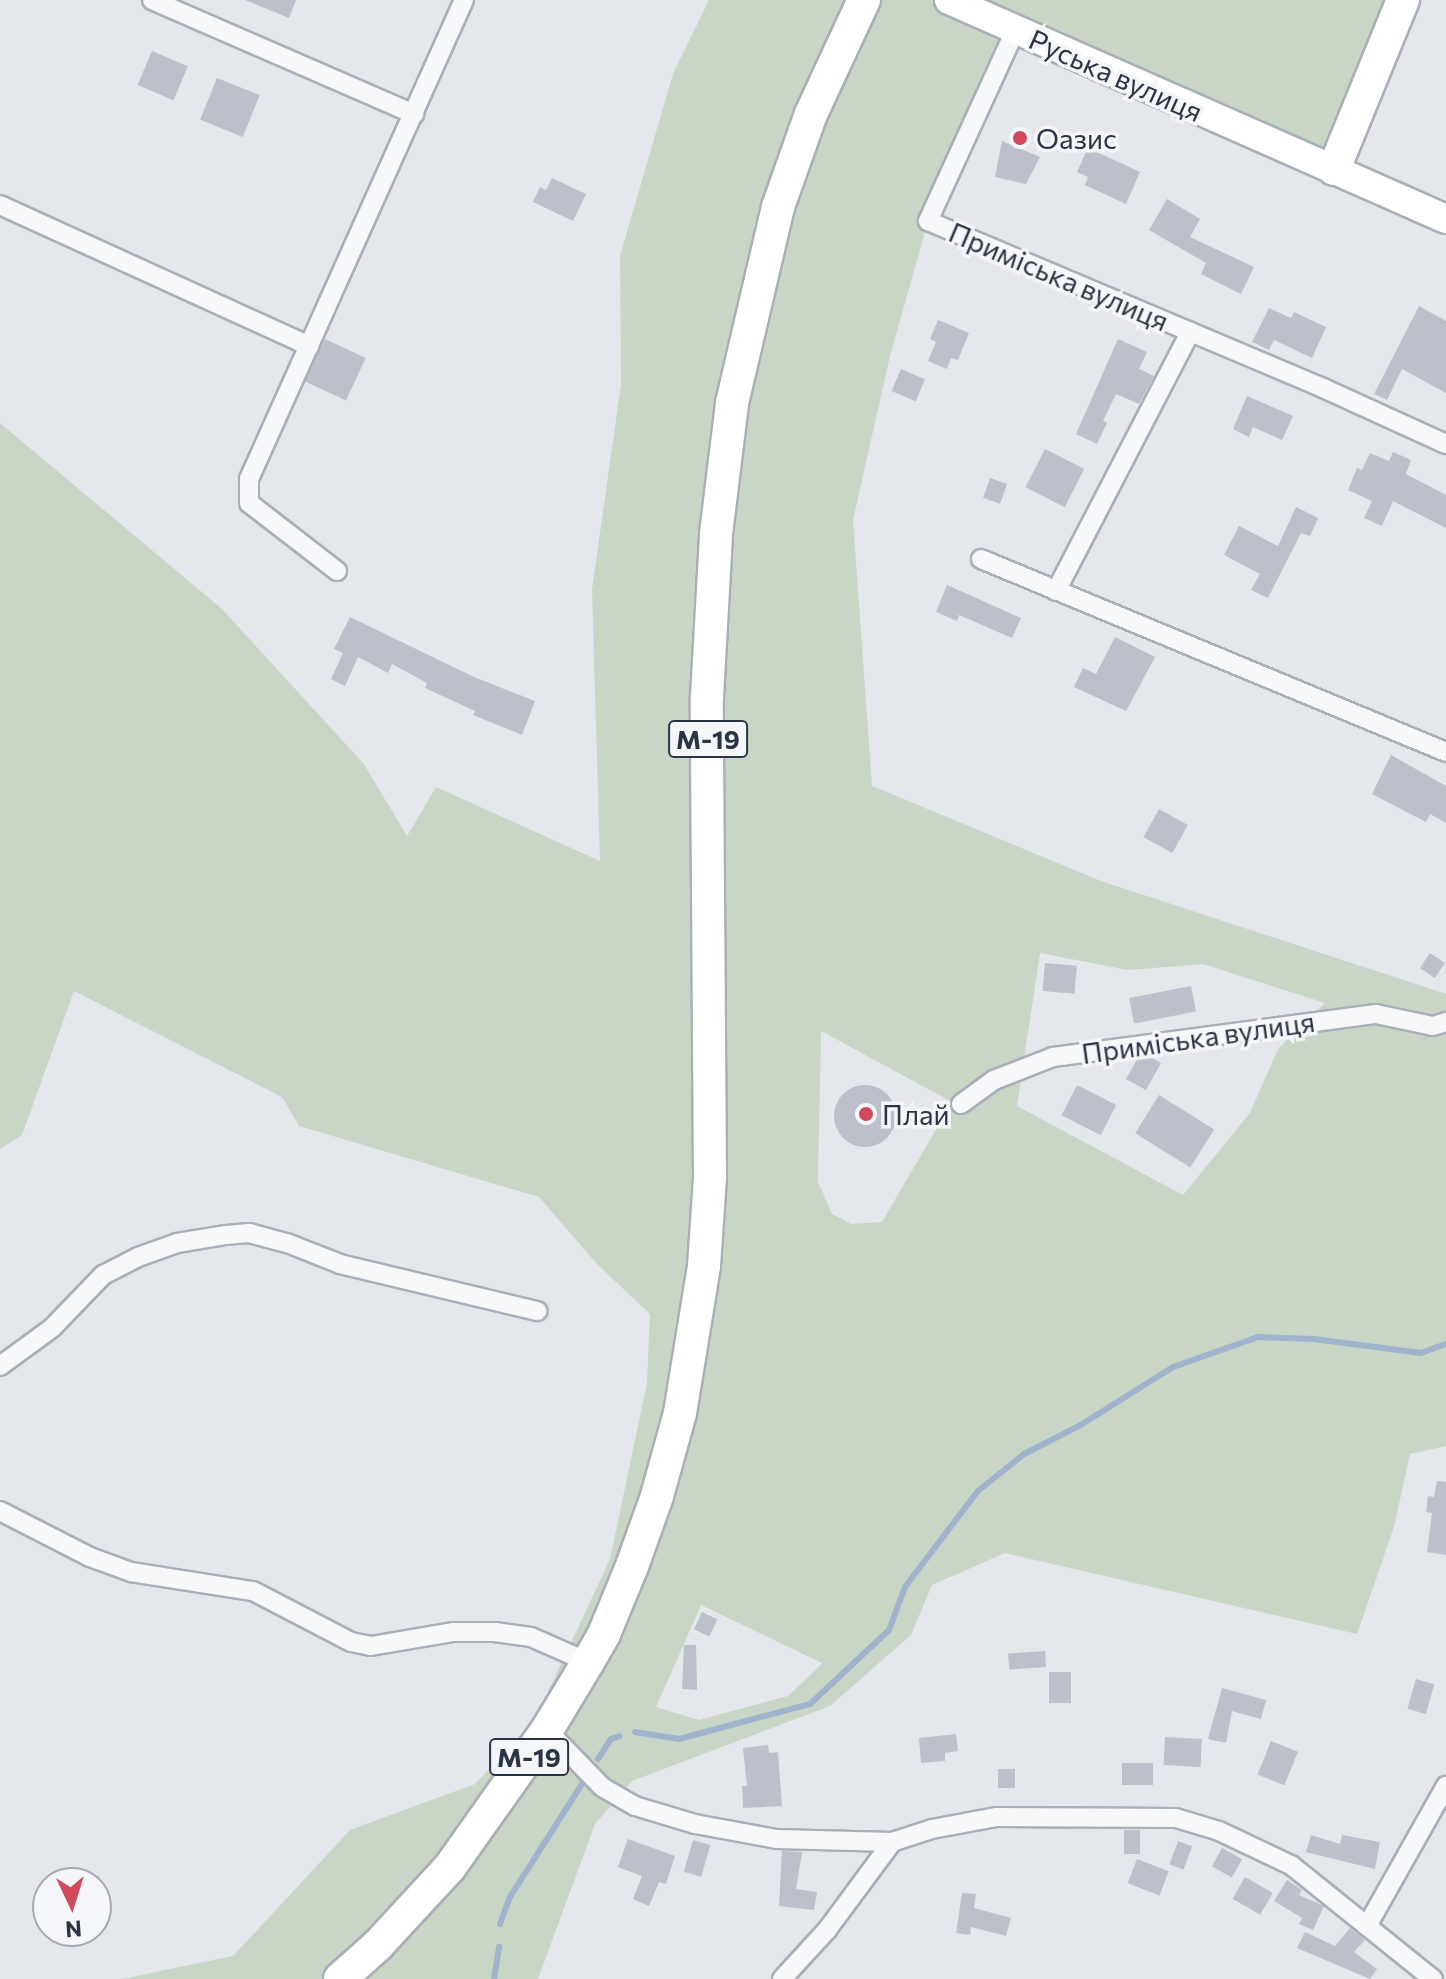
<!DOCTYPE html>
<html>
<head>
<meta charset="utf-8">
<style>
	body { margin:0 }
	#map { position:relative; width:1446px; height:1979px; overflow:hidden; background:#e4e7ec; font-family:Commissioner,sans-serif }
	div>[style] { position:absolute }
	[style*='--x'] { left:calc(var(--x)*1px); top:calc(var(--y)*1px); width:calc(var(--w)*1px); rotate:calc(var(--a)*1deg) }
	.green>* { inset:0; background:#c9d6c5 }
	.stream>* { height:6px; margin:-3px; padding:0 3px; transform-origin:3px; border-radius:3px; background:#9fb4cc }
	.building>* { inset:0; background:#bbc0ca; transform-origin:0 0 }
	.round { border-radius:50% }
	.roads { filter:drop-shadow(2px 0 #a9aeb7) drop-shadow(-2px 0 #a9aeb7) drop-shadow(0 2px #a9aeb7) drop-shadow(0 -2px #a9aeb7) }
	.street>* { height:18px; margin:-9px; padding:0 9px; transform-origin:9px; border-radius:9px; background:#f7f8fa }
	.primary>* { height:28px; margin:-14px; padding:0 14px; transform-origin:14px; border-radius:14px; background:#fff }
	.highway>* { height:32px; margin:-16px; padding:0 16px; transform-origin:16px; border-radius:16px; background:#fff }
	.dots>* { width:22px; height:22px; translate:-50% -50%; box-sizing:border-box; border:4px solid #f4f6f9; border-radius:50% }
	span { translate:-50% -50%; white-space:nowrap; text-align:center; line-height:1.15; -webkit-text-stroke:7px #f4f6f9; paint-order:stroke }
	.shield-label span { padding:2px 6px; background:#f4f6f9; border:2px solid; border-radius:6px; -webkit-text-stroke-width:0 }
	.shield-label { font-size:26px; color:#2b3445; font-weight:700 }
	.street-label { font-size:28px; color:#2b3445 }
	.poi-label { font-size:28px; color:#2b3445 }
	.left { translate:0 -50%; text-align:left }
	.north { position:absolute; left:32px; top:1867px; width:80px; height:80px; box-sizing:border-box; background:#f4f6f9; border:2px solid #a4a8b1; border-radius:50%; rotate:176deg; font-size:22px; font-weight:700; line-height:32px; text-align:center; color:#2b3445 }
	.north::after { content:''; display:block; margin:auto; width:28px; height:36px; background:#d1495b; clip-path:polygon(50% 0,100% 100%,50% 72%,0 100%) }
</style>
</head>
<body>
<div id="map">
	<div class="green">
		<i style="clip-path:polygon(evenodd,709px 0,1408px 0,1336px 174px,1008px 35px,928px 221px,890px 356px,853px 520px,872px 786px,1101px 881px,1446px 994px,1446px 1446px,1410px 1454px,1394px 1527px,1357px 1634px,1005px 1553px,932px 1585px,911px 1635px,830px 1706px,632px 1781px,595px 1824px,538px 1979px,122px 1979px,233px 1956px,350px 1830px,475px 1784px,535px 1720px,610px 1559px,647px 1383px,650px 1314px,597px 1264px,539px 1197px,299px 1126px,282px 1097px,74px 991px,22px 1135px,0 1149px,0 423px,222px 609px,363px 763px,407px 836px,436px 787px,600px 861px,592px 589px,621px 385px,620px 256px,673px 74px,709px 0,1040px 953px,1128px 970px,1203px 964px,1325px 1003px,1278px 1049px,1250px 1113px,1183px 1195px,1017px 1106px,1040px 953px,709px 0,821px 1031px,952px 1102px,882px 1222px,851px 1224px,832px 1214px,818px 1182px,821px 1031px,709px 0,701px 1605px,822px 1663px,822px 1664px,788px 1696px,699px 1720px,656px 1707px,701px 1605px)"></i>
	</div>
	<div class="stream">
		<i style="--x:635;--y:1732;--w:45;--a:9"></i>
		<i style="--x:679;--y:1739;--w:136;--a:-15"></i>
		<i style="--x:810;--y:1704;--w:108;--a:-43.1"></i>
		<i style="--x:889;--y:1630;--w:46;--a:-69.6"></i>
		<i style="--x:905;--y:1587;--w:121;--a:-52.8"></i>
		<i style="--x:978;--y:1491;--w:59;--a:-38.8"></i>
		<i style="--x:1024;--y:1454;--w:62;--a:-27"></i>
		<i style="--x:1079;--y:1426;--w:111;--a:-32.1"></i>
		<i style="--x:1173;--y:1367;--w:90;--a:-19.4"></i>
		<i style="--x:1258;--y:1337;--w:56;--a:2"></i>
		<i style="--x:1314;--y:1339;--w:108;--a:7.5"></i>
		<i style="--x:1421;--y:1353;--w:27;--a:-20"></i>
		<i style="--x:598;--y:1759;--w:24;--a:-57"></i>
		<i style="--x:611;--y:1739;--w:9;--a:-18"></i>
		<i style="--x:500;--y:1924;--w:29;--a:-70"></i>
		<i style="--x:510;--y:1897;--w:138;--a:-57.5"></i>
		<i style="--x:494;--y:1979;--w:33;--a:-81"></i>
	</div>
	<div class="building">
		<i style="clip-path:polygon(245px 0,296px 0,289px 18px)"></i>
		<i style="left:152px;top:51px;width:39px;height:37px;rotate:23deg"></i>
		<i style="left:217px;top:78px;width:46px;height:45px;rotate:22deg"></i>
		<i style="clip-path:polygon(1002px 141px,1040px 157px,1026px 184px,995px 177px)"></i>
		<i style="clip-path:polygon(1088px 148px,1140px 172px,1126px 204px,1085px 185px,1088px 177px,1077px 172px)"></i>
		<i style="clip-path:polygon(552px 178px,586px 194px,573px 221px,533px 202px,540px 187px,546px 190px)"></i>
		<i style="clip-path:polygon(1167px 199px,1200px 219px,1190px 237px,1254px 267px,1241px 294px,1201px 274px,1206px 263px,1149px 230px)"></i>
		<i style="clip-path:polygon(1419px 306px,1446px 321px,1446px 393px,1402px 369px,1387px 400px,1374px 394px)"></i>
		<i style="clip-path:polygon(1269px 308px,1291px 318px,1294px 312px,1326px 327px,1312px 358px,1274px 340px,1269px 350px,1252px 342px)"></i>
		<i style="clip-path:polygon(938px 320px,969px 333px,958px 360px,951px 358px,947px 369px,928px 361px,936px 342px,930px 339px)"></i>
		<i style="left:325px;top:339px;width:45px;height:47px;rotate:25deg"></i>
		<i style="clip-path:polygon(1118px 339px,1147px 352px,1139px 369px,1154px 376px,1139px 404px,1116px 394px,1103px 421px,1107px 423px,1097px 444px,1076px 434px)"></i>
		<i style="left:901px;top:369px;width:26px;height:24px;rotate:23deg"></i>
		<i style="clip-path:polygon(1247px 396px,1293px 416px,1282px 440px,1253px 427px,1249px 437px,1233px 429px)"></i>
		<i style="left:1045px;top:449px;width:44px;height:43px;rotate:27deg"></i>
		<i style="clip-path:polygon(1393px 452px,1411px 460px,1406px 474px,1446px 495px,1446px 528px,1393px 501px,1382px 526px,1364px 518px,1372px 501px,1348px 490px,1357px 468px,1362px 470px,1370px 453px,1389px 461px)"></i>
		<i style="left:990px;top:478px;width:18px;height:21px;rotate:19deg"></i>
		<i style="clip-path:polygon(1296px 507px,1318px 518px,1310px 536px,1301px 533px,1268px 598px,1251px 590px,1260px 574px,1224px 555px,1239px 526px,1278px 546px)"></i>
		<i style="clip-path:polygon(947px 585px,1021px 618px,1012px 638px,959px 615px,957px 621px,936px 612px)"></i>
		<i style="clip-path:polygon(350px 617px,474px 677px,535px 701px,522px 735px,473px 715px,475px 711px,425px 688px,427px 683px,392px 664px,388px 673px,358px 657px,345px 686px,331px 679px,343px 653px,334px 649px)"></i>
		<i style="clip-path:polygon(1115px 637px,1155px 657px,1126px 711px,1074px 687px,1083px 668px,1096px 674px)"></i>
		<i style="clip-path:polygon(1391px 755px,1446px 786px,1446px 823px,1430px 814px,1426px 822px,1372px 794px)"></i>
		<i style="left:1159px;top:809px;width:33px;height:32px;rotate:29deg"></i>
		<i style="left:1430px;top:953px;width:18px;height:18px;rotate:34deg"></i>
		<i style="left:1045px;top:963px;width:32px;height:28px;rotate:5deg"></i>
		<i style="left:1191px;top:986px;width:26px;height:63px;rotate:79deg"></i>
		<i style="clip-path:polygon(1149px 1056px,1161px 1063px,1146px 1090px,1126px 1079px,1138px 1058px)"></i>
		<i style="left:1077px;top:1085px;width:44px;height:34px;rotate:27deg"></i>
		<i class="round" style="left:834px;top:1085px;width:62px;height:62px"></i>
		<i style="left:1159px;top:1095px;width:65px;height:45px;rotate:32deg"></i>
		<i style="clip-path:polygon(1437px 1481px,1446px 1482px,1446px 1555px,1427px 1552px,1432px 1513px,1426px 1512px,1428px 1496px,1434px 1497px)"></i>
		<i style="left:702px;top:1612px;width:17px;height:19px;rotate:25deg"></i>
		<i style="clip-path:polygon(684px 1645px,696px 1645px,697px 1690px,682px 1689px)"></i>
		<i style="left:1045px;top:1651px;width:16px;height:37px;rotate:86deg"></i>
		<i style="left:1049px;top:1672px;width:22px;height:31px"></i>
		<i style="left:1416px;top:1679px;width:19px;height:31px;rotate:16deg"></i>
		<i style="clip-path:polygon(1222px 1688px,1266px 1700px,1261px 1719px,1232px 1711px,1226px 1743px,1208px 1739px)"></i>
		<i style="clip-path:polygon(956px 1734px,958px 1751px,945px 1753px,945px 1761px,921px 1763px,919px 1738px)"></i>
		<i style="left:1165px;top:1737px;width:37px;height:28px;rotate:3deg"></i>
		<i style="left:1271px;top:1741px;width:29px;height:36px;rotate:22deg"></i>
		<i style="clip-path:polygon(768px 1745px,769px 1753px,778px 1752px,782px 1806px,743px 1808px,742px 1786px,747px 1786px,743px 1748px)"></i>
		<i style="left:1122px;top:1763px;width:31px;height:22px"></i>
		<i style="left:998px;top:1769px;width:17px;height:19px"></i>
		<i style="left:1124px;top:1830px;width:16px;height:24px"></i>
		<i style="clip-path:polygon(1311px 1835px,1340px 1844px,1342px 1835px,1380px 1842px,1375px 1869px,1306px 1852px)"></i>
		<i style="clip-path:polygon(628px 1839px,675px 1856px,666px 1884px,659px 1882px,649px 1906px,633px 1899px,642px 1876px,618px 1867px)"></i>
		<i style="left:693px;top:1840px;width:18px;height:33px;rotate:16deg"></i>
		<i style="left:1178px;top:1841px;width:15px;height:25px;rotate:20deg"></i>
		<i style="left:1222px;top:1848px;width:23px;height:21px;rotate:29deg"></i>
		<i style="clip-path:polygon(782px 1851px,802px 1852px,796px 1889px,817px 1892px,814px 1910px,779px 1906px)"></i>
		<i style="left:1137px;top:1859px;width:34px;height:26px;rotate:21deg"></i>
		<i style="left:1245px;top:1877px;width:32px;height:25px;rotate:30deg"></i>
		<i style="clip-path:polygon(1287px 1880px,1302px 1890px,1299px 1895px,1324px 1906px,1313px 1930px,1299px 1924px,1302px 1918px,1274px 1901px)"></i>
		<i style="clip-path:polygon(962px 1893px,976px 1894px,974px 1908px,1011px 1918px,1006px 1936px,971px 1927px,970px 1935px,956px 1933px)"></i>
		<i style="clip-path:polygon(1350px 1928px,1365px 1940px,1354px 1952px,1377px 1969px,1370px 1979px,1297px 1948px,1305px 1932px,1335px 1946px)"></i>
	</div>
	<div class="roads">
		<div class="street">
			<i style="--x:152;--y:0;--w:286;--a:23.5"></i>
			<i style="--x:1015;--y:31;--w:209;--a:114.6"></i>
			<i style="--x:928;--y:221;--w:429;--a:22.9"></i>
			<i style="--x:1323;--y:388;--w:135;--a:24.5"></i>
			<i style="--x:0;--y:205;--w:340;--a:24.5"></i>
			<i style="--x:981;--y:559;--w:503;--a:22.54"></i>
			<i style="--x:337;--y:571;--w:111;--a:-142.3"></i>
			<i style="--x:249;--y:503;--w:24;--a:-90"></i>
			<i style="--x:249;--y:479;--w:525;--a:-65.83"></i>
			<i style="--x:1056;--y:591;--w:292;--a:-62.6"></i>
			<i style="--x:961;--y:1104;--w:41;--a:-36"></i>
			<i style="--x:994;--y:1080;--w:63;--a:-21.3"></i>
			<i style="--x:1053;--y:1057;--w:326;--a:-7.6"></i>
			<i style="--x:1376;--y:1014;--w:58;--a:11.9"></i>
			<i style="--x:1433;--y:1026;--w:14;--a:-17"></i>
			<i style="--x:0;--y:1366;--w:64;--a:-36.2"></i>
			<i style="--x:52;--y:1328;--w:74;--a:-46.1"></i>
			<i style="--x:103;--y:1275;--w:39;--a:-27"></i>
			<i style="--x:138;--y:1257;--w:41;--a:-19.7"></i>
			<i style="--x:177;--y:1243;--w:50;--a:-9.3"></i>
			<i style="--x:226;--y:1235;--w:23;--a:-5"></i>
			<i style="--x:249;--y:1233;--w:39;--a:15"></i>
			<i style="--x:287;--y:1243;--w:57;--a:21.6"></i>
			<i style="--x:340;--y:1264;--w:203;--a:13.4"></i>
			<i style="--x:0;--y:1511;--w:101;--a:27.1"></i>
			<i style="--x:90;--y:1557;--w:44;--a:20.1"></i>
			<i style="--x:131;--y:1572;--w:123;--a:8.9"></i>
			<i style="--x:253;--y:1591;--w:110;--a:27.5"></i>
			<i style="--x:351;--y:1642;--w:20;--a:11"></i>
			<i style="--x:371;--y:1646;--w:84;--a:-9.6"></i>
			<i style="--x:454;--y:1632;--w:41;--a:0"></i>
			<i style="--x:495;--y:1632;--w:36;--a:8"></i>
			<i style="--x:531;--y:1637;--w:62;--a:23.7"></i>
			<i style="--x:547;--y:1730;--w:79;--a:46"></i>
			<i style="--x:602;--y:1787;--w:38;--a:30"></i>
			<i style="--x:635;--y:1806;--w:63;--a:16.7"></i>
			<i style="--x:695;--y:1824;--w:83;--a:10.4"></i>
			<i style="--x:777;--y:1839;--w:115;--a:1.5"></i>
			<i style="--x:892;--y:1842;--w:42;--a:-18"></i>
			<i style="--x:932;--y:1829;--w:66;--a:-10.5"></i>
			<i style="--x:997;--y:1817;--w:179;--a:0.3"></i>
			<i style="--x:1176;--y:1818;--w:45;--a:16.8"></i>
			<i style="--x:1219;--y:1831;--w:80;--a:25.3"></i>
			<i style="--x:1291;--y:1865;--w:182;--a:38.8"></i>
			<i style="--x:1367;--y:1926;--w:161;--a:-60.6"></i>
			<i style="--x:782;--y:1979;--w:67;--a:-47.4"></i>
			<i style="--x:827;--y:1930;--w:109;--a:-53.5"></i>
		</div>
		<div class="primary">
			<i style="--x:949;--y:0;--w:543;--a:23.78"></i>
		</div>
		<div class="highway">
			<i style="--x:1334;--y:169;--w:183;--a:-67.8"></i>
			<i style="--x:340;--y:1979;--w:51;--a:-41.8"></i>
			<i style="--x:378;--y:1945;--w:106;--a:-47.3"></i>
			<i style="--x:450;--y:1867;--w:168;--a:-54.7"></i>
			<i style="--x:547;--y:1730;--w:79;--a:-58.9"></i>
			<i style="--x:588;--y:1662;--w:32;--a:-60"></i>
			<i style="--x:604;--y:1634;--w:74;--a:-67.6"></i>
			<i style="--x:632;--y:1566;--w:74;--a:-70.3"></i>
			<i style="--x:657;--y:1496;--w:86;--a:-74.5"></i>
			<i style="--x:680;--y:1413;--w:149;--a:-80.7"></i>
			<i style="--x:704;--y:1266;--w:89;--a:-86.1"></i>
			<i style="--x:710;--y:1177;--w:480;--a:-90.4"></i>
			<i style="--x:707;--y:697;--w:163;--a:-86.8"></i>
			<i style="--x:716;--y:534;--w:132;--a:-83"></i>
			<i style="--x:732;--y:403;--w:201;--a:-76.8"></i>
			<i style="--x:778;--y:207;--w:99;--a:-70.5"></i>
			<i style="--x:811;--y:114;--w:126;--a:-65.1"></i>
		</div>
	</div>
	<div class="dots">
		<i style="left:1020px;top:138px;background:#d1495b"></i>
		<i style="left:866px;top:1114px;background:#d1495b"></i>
	</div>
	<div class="shield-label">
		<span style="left:708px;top:739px">М-19</span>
		<span style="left:529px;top:1757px">М-19</span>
	</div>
	<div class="street-label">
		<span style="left:1116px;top:75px;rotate:24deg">Руська вулиця</span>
		<span style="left:1059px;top:276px;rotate:23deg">Приміська вулиця</span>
		<span style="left:1198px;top:1037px;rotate:-8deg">Приміська вулиця</span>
	</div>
	<div class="poi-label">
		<span class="left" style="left:1036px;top:138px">Оазис</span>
		<span class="left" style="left:882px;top:1114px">Плай</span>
	</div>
	<div class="north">N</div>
</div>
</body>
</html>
